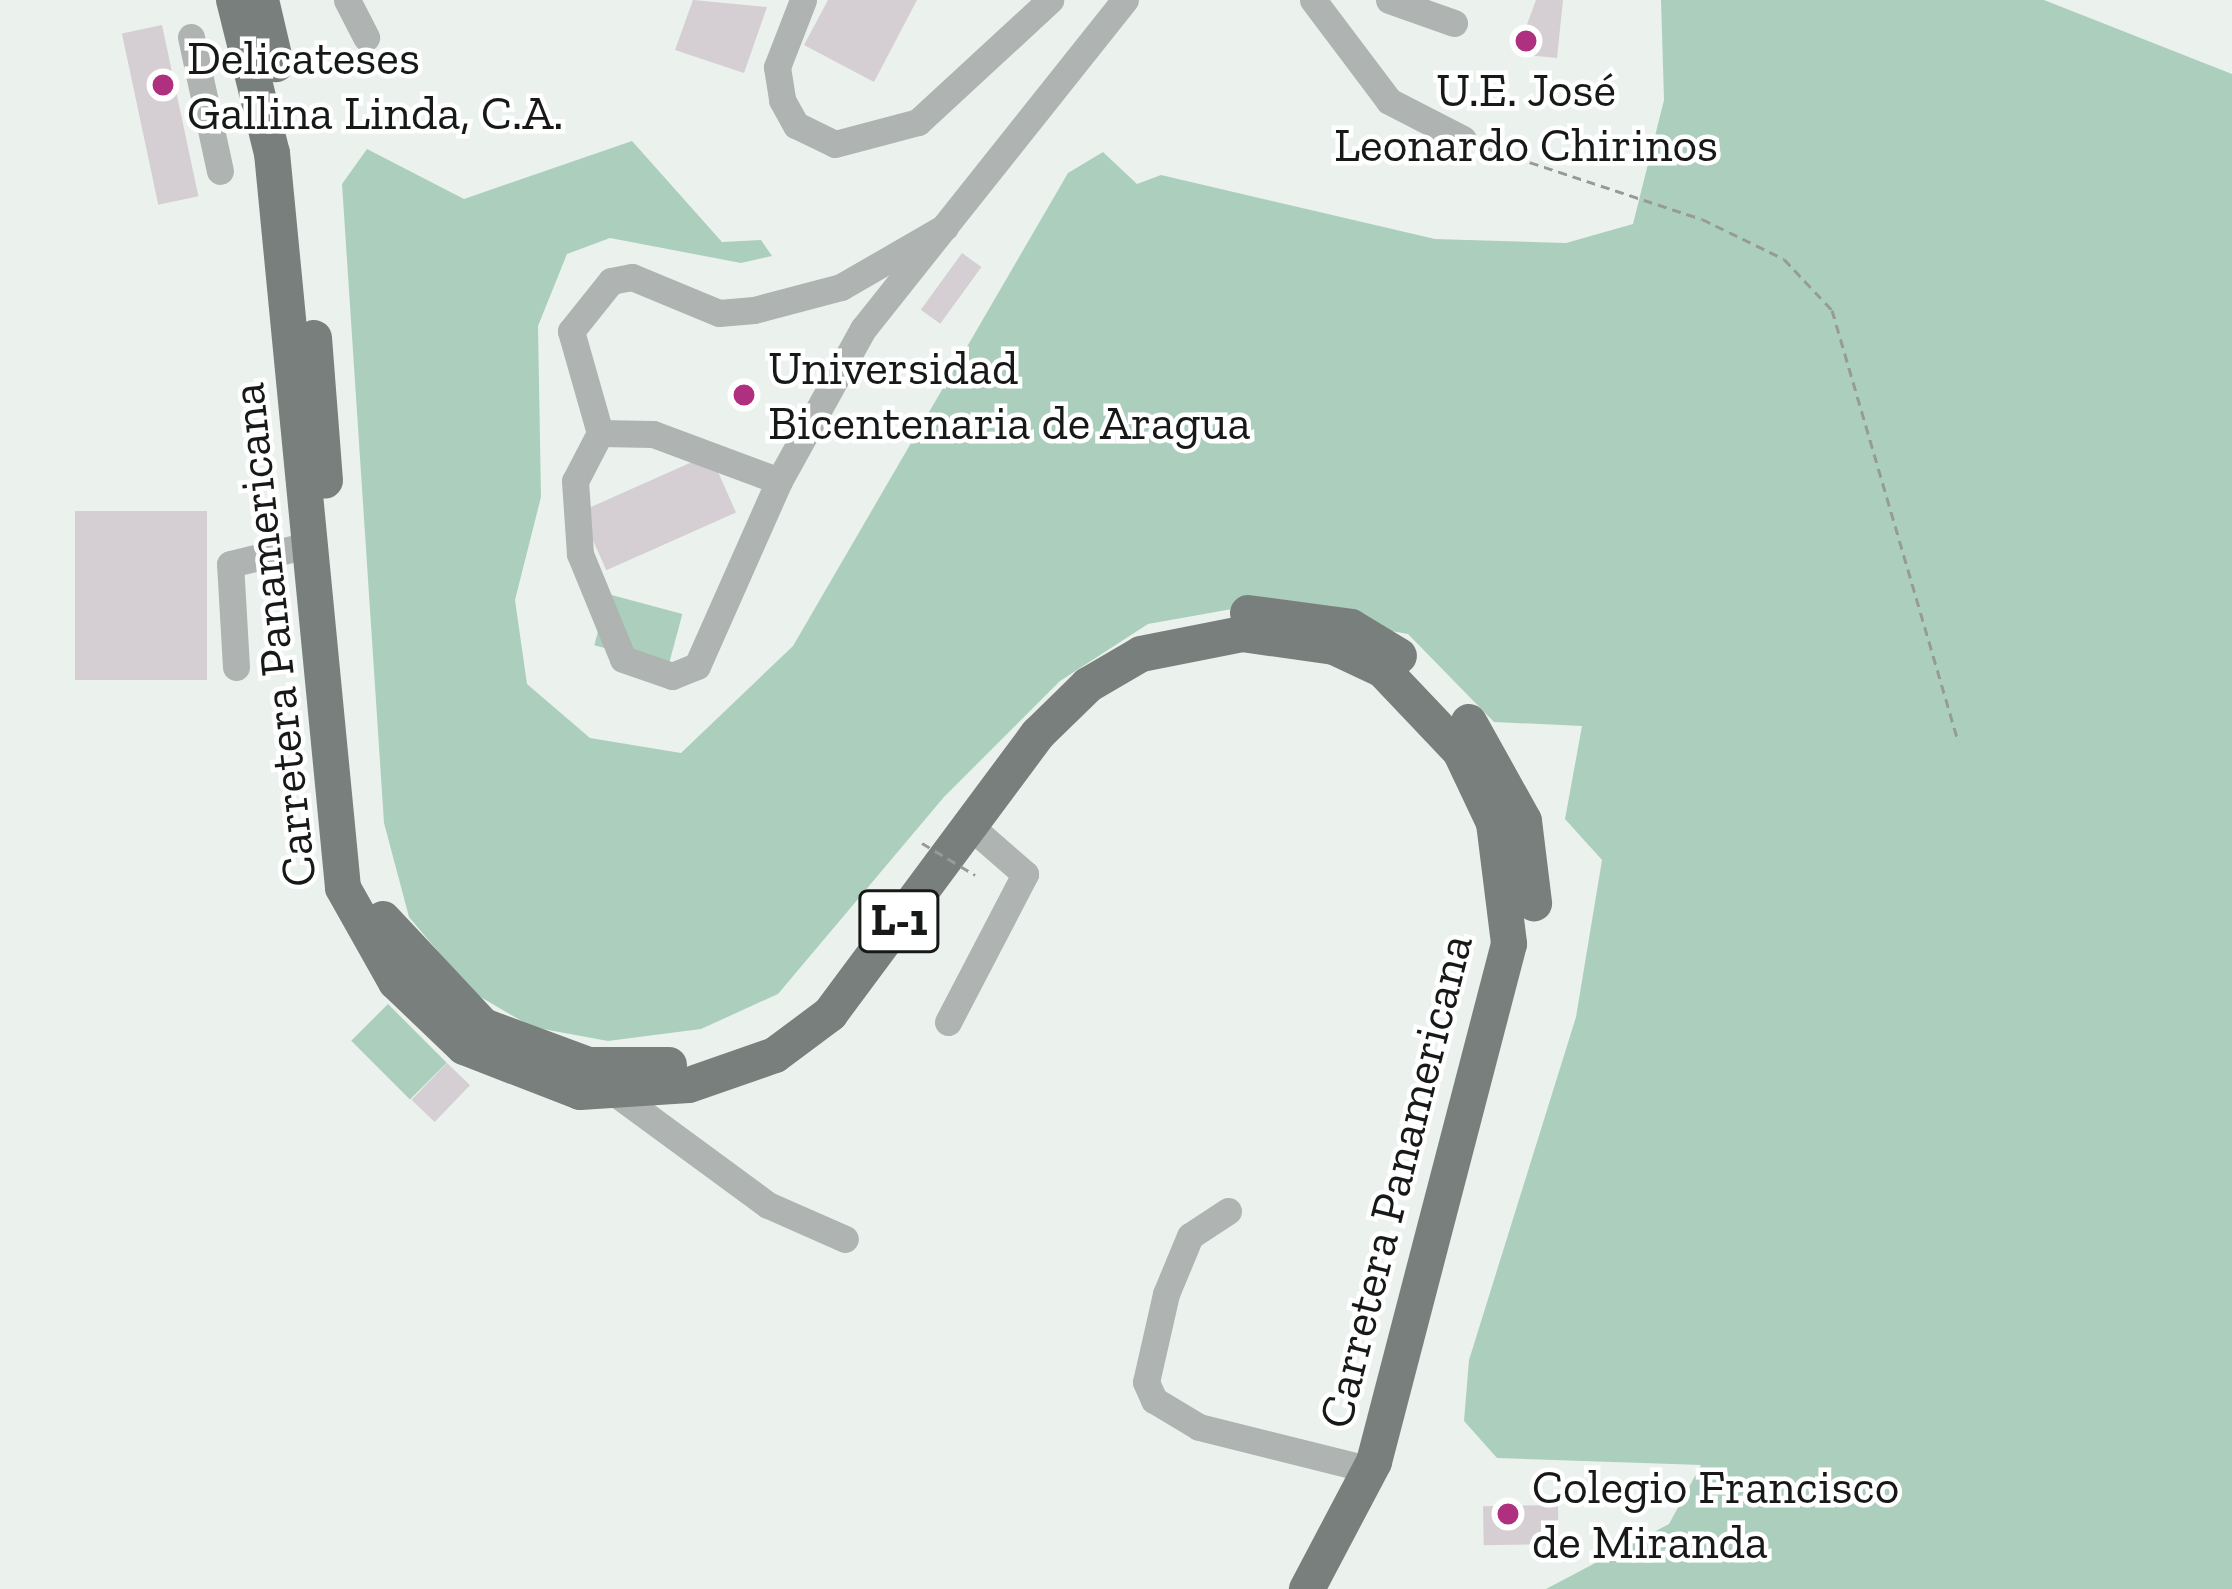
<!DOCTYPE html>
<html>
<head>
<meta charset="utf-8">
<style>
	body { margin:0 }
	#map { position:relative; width:2232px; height:1589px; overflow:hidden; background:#ebf2ee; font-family:"Zilla Slab",serif }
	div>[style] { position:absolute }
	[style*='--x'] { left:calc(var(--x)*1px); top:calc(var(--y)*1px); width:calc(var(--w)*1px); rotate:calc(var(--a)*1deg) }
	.green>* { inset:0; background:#accfbd; transform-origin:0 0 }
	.building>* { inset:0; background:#d5ced2; transform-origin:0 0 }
	.path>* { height:3px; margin-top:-1.5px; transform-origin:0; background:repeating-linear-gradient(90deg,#969b98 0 9px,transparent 0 15px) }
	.minor>* { height:27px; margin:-13.5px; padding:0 13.5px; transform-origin:13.5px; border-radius:13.5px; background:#afb3b1 }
	.major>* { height:36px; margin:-18px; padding:0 18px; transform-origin:18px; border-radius:18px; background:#797f7c }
	.path-bridge>* { height:3px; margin-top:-1.5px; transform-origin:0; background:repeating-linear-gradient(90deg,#969b98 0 9px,transparent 0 15px) }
	.dots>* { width:33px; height:33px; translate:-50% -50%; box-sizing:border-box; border:6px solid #fff; border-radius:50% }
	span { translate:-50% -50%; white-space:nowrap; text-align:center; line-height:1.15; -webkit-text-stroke:9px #fff; paint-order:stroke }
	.shield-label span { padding:3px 9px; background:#fff; border:3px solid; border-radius:9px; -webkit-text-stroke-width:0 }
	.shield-label { font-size:45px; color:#171918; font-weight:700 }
	.poi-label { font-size:48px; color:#171918 }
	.left { translate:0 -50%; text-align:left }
	.street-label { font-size:48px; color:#171918 }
</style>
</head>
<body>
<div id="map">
	<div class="green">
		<i style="clip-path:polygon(1661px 0,2044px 0,2232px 74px,2232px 1589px,1546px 1589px,1669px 1524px,1701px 1465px,1497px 1458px,1464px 1421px,1469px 1360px,1576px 1017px,1602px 860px,1565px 819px,1582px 726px,1494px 722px,1408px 634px,1249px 606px,1148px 624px,1060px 681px,944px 797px,778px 994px,701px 1029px,608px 1041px,532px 1027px,472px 992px,409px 917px,384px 823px,342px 184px,367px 149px,464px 199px,632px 141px,722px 242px,761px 240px,772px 256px,741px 263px,610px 238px,567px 254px,538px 326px,541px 497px,515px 600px,527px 684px,590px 738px,681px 753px,793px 646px,1068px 173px,1103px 152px,1137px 184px,1161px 175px,1435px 239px,1566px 243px,1633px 224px,1664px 100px)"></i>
		<i style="left:608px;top:594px;width:77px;height:53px;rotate:15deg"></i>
		<i style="left:388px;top:1004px;width:83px;height:52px;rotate:45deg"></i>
	</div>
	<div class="building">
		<i style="clip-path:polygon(693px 0,767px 7px,744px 73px,675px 50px)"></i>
		<i style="clip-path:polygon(828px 0,917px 0,874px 82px,804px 45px)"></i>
		<i style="clip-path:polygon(1536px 0,1563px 0,1557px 58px,1516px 54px)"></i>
		<i style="left:162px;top:25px;width:175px;height:41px;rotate:78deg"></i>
		<i style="left:962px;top:253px;width:24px;height:70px;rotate:36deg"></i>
		<i style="left:710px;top:454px;width:64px;height:142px;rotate:66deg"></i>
		<i style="left:207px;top:511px;width:169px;height:132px;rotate:90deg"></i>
		<i style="left:447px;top:1063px;width:32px;height:51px;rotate:44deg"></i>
		<i style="left:1558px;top:1505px;width:39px;height:75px;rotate:89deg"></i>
	</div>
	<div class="path">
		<i style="--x:1487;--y:148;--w:226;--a:18.3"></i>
		<i style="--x:1702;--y:219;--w:91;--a:26"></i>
		<i style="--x:1784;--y:259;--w:70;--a:46.7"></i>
		<i style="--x:1832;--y:310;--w:450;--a:73.7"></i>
	</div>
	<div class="minor">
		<i style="--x:347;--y:0;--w:42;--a:62.8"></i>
		<i style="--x:803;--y:0;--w:72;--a:111.2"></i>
		<i style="--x:777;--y:67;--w:33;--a:81"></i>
		<i style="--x:782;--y:100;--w:29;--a:61"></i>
		<i style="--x:796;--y:125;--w:43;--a:26"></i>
		<i style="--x:835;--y:144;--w:86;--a:-14.8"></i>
		<i style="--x:918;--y:122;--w:180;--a:-42.7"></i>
		<i style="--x:1313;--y:0;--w:126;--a:53"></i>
		<i style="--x:1389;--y:101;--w:83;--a:27.2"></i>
		<i style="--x:1389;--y:0;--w:69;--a:19.5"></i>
		<i style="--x:191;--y:37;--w:137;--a:77.8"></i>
		<i style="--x:600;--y:433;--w:106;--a:-105.9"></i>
		<i style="--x:571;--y:331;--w:64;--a:-51.3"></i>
		<i style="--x:611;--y:281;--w:21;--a:-11"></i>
		<i style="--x:632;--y:277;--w:94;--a:22.5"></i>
		<i style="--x:719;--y:313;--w:35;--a:-5"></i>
		<i style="--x:754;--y:310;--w:90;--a:-14.8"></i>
		<i style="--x:841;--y:287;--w:120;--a:-30"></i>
		<i style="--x:779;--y:481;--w:134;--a:-159.5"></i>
		<i style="--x:653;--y:434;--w:53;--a:-178.9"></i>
		<i style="--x:600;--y:433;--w:54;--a:117.5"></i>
		<i style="--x:575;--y:481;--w:73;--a:86.1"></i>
		<i style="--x:580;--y:554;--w:113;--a:67.7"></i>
		<i style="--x:623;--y:659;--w:52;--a:19.1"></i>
		<i style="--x:672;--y:676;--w:27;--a:-22"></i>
		<i style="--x:697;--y:666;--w:202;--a:-66.1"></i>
		<i style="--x:779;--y:481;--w:174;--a:-61.1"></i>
		<i style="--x:863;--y:329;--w:421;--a:-51.5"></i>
		<i style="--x:236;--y:667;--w:103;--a:-93.3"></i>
		<i style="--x:230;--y:564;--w:76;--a:-13.7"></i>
		<i style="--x:948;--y:1022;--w:167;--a:-62.5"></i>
		<i style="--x:1025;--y:874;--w:73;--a:-138.9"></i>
		<i style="--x:614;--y:1092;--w:191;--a:36.3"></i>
		<i style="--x:768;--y:1205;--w:84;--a:23.8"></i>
		<i style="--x:1228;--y:1211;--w:45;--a:146.7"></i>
		<i style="--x:1190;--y:1236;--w:63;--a:112.5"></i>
		<i style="--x:1166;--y:1294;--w:90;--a:102.8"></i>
		<i style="--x:1146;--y:1382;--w:20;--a:66"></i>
		<i style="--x:1154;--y:1400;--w:52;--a:31"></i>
		<i style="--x:1199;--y:1427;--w:177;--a:14"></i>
	</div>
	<div class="major">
		<i style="--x:234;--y:0;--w:158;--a:76.1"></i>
		<i style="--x:272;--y:153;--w:738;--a:84.48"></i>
		<i style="--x:343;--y:888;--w:108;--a:60.6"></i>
		<i style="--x:396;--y:982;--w:94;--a:43.7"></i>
		<i style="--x:464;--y:1047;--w:124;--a:21.2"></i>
		<i style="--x:580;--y:1092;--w:109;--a:-3.7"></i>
		<i style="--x:689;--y:1085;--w:91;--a:-19.2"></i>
		<i style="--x:775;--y:1055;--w:69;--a:-36.7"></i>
		<i style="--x:830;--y:1014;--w:349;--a:-53.4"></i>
		<i style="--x:1038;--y:734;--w:70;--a:-44.4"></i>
		<i style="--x:1088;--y:685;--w:61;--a:-30.3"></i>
		<i style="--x:1141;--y:654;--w:103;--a:-11.2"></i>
		<i style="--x:1242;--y:634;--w:93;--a:8"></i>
		<i style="--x:1334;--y:647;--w:54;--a:25.1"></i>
		<i style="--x:1383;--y:670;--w:112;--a:46.5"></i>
		<i style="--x:1460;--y:751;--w:80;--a:64.7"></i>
		<i style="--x:1494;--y:823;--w:122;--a:82.9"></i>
		<i style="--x:1509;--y:944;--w:535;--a:104.61"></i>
		<i style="--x:1374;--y:1462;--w:144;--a:117.8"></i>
		<i style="--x:261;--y:0;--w:66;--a:76.8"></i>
		<i style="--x:314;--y:338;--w:143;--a:85.6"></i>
		<i style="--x:1248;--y:613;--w:104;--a:7.7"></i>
		<i style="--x:1351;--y:627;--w:56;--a:31.1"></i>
		<i style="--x:1469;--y:722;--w:113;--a:60.9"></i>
		<i style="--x:1524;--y:821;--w:83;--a:83"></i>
		<i style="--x:383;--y:919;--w:146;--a:46.9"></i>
		<i style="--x:483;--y:1026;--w:113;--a:20.2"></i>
		<i style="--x:589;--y:1065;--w:80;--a:0"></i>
	</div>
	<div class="path-bridge">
		<i style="--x:922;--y:843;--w:62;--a:31.1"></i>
	</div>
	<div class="dots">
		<i style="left:1526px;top:41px;background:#ae307f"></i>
		<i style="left:163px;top:85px;background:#ae307f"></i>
		<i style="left:744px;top:395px;background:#ae307f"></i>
		<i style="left:1508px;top:1514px;background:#ae307f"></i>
	</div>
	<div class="shield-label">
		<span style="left:899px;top:921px">L-1</span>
	</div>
	<div class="poi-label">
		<span class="left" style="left:187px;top:85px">Delicateses<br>Gallina Linda, C.A.</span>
		<span style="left:1526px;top:117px">U.E. José<br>Leonardo Chirinos</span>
		<span class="left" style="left:768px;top:395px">Universidad<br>Bicentenaria de Aragua</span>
		<span class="left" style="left:1532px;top:1514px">Colegio Francisco<br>de Miranda</span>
	</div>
	<div class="street-label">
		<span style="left:273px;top:635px;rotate:-96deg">Carretera Panamericana</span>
		<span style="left:1395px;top:1181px;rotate:-76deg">Carretera Panamericana</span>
	</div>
</div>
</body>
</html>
